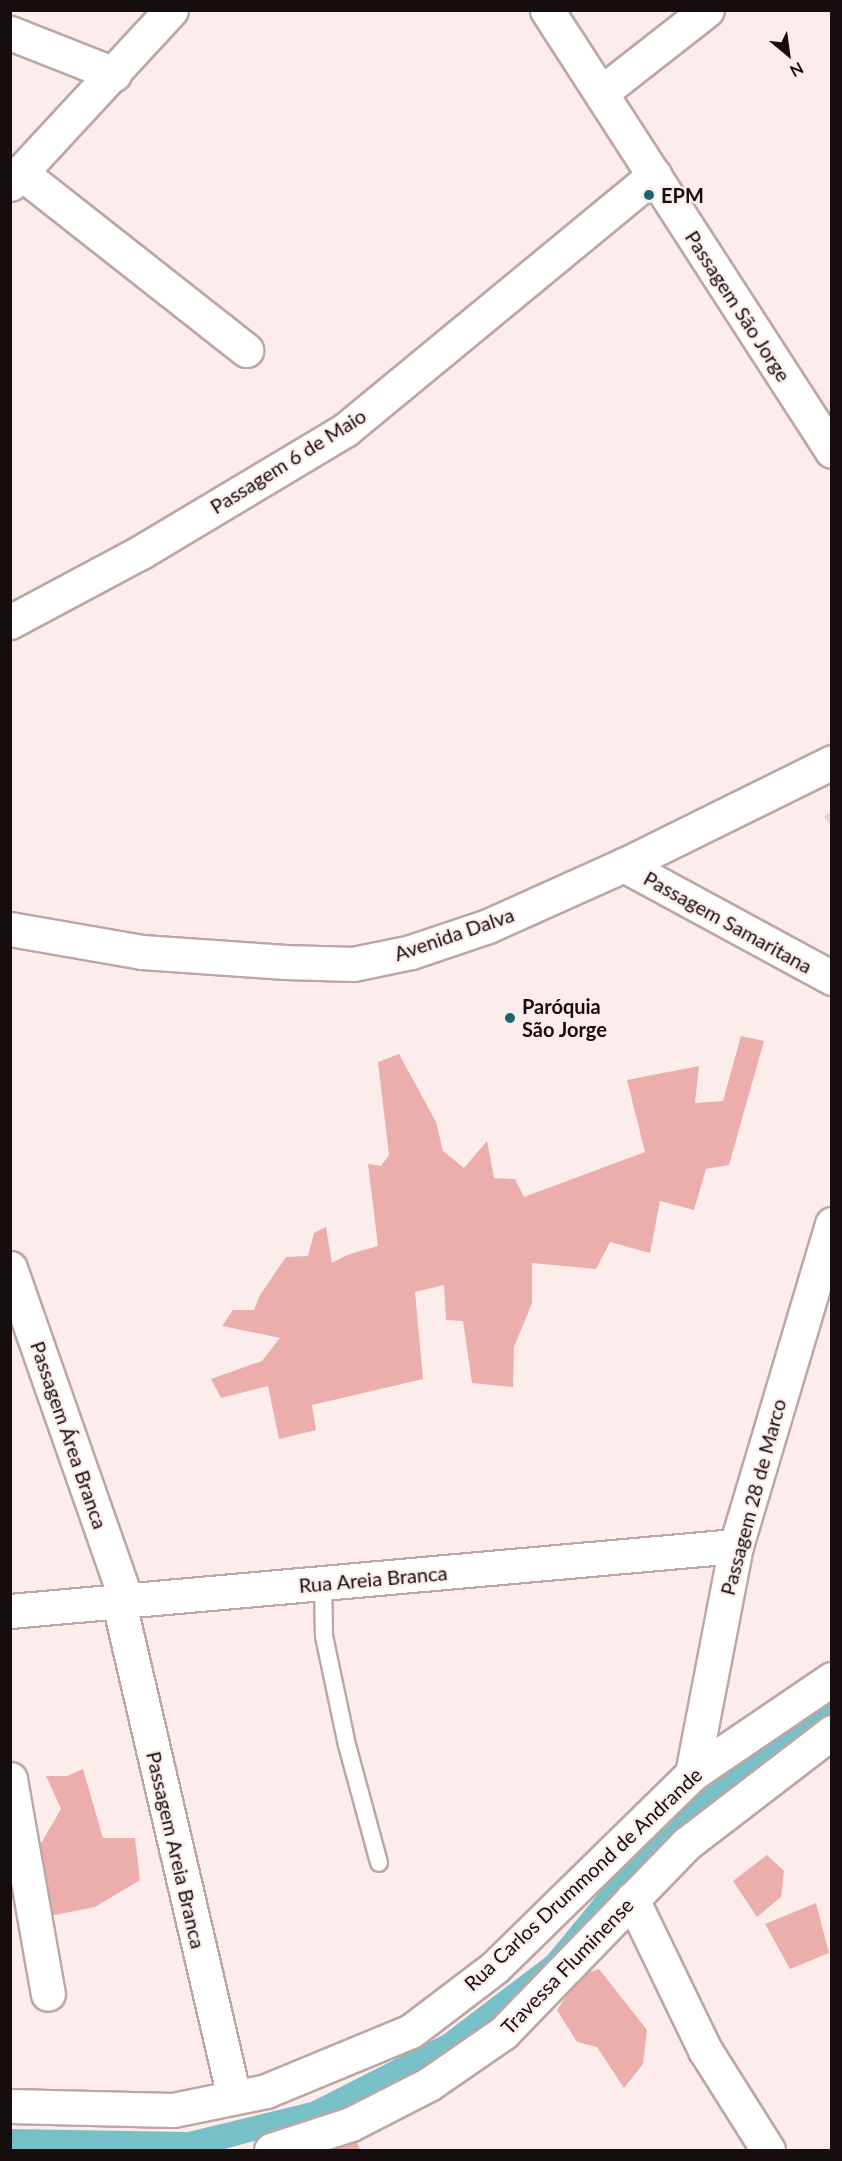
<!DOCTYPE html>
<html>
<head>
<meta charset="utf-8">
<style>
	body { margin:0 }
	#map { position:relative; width:842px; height:2161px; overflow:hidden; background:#fcedec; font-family:Lato,sans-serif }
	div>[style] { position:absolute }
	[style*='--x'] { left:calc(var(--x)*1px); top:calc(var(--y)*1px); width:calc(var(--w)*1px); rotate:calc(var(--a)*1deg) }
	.forest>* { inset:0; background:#ebaeaa }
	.water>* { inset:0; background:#78c0c7 }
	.building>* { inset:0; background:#ead1d0 }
	.roads { filter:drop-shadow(2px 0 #bda6a4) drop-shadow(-2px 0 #bda6a4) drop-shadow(0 2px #bda6a4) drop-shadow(0 -2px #bda6a4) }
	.service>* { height:16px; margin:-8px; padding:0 8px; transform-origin:8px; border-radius:8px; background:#fff }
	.minor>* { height:33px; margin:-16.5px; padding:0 16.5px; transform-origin:16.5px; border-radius:16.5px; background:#fff }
	.tertiary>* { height:33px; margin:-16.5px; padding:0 16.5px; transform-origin:16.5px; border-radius:16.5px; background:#fff }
	.dots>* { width:16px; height:16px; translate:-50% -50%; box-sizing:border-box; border:3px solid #fcedec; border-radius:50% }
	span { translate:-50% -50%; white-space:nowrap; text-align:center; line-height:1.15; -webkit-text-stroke:4.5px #fcedec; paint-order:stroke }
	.poi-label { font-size:20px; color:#160e0e; font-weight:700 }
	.left { translate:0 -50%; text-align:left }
	.street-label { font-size:20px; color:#160e0e }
	.frame { position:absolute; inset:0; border:12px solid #160e0e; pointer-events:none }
	.north { position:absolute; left:758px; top:24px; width:60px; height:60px; -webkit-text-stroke:4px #fcedec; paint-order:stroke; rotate:151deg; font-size:16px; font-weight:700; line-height:24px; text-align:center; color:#160e0e }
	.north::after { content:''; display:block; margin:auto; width:21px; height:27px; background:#160e0e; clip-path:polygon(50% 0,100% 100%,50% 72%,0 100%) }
</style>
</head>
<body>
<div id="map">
	<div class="forest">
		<i style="clip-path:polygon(741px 1036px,764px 1041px,729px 1165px,706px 1169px,694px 1210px,660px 1201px,650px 1253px,610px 1242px,596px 1269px,532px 1263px,532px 1303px,514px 1347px,513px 1387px,472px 1383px,463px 1321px,446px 1320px,444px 1285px,415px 1292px,423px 1379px,312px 1405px,316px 1430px,279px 1439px,268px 1386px,221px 1398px,211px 1379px,262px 1361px,280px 1338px,222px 1326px,233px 1310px,254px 1310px,260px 1295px,286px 1257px,308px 1256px,314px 1233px,326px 1227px,332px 1263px,347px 1255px,378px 1246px,368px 1164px,381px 1166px,389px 1155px,378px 1062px,399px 1054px,436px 1122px,443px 1151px,464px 1168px,487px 1141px,494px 1178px,515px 1179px,524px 1197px,645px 1152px,627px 1080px,699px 1066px,695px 1103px,723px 1101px)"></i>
		<i style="clip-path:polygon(83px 1769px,103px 1838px,135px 1838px,140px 1880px,95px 1907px,44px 1917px,35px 1854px,61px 1809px,46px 1776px,67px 1776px)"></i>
		<i style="clip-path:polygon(767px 1855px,784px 1871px,781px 1897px,757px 1917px,733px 1881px)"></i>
		<i style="clip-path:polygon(816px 1903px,829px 1953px,790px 1969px,765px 1924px)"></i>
		<i style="clip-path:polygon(599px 1969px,647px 2030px,643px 2064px,624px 2088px,597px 2047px,577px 2042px,557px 2010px,581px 1975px)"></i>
		<i style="clip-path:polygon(355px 2137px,360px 2150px,316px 2150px)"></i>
	</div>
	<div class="water">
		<i style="clip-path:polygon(831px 1694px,831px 1721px,510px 2017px,414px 2080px,320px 2123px,221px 2150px,11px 2150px,11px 2129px,188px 2132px,311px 2102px,443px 2035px,547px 1956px,655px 1825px)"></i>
	</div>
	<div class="building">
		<i style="clip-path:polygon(832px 812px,832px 827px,824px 816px)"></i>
	</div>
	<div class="roads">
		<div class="service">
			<i style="--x:323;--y:1584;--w:52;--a:88.9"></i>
			<i style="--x:324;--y:1636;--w:111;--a:78.1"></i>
			<i style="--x:347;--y:1745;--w:122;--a:74.8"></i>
		</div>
		<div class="minor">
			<i style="--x:547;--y:10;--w:525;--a:57.13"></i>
			<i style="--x:10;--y:33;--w:112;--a:21.5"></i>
			<i style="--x:602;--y:92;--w:133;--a:-38"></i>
			<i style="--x:20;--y:172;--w:288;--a:38.2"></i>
			<i style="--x:10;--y:184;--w:237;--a:-47.2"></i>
			<i style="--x:10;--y:622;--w:149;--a:-28.1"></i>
			<i style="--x:141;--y:552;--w:238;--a:-30.9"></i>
			<i style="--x:345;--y:430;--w:401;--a:-39.5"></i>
			<i style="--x:10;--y:1268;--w:354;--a:70.7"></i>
			<i style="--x:119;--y:1603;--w:507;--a:76.9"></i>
			<i style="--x:10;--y:1611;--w:729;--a:-5.12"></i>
			<i style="--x:692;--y:1774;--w:232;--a:-79.1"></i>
			<i style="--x:736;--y:1546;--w:336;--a:-73.4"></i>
			<i style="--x:10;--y:1779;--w:218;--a:80"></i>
			<i style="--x:632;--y:1899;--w:168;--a:64.2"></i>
			<i style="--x:705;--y:2050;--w:118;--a:57.8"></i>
			<i style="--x:10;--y:2106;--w:163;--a:1.4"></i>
			<i style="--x:173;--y:2110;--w:95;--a:-11.5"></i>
			<i style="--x:266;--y:2091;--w:157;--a:-22.5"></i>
			<i style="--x:411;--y:2031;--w:106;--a:-37.3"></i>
			<i style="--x:495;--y:1967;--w:276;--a:-44.4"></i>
			<i style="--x:692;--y:1774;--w:169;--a:-34.2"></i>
			<i style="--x:271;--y:2150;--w:84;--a:-18"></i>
			<i style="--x:351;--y:2124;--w:88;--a:-27.1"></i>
			<i style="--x:429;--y:2084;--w:90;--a:-34.6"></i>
			<i style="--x:503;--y:2033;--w:263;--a:-45.9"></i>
			<i style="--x:686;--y:1844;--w:184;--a:-37.5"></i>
		</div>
		<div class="tertiary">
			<i style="--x:624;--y:865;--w:237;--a:28.5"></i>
			<i style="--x:10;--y:929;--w:134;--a:9.9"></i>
			<i style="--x:142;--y:952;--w:144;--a:4"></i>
			<i style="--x:286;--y:962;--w:67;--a:1.7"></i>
			<i style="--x:353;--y:964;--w:59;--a:-11.7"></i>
			<i style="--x:411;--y:952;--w:81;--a:-18.7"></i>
			<i style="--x:488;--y:926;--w:149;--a:-24.2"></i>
			<i style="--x:624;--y:865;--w:232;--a:-26.3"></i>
		</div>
	</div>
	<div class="dots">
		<i style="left:649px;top:195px;background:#19676e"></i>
		<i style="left:510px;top:1018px;background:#19676e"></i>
	</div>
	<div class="poi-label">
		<span class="left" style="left:661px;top:195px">EPM</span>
		<span class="left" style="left:522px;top:1018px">Paróquia<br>São Jorge</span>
	</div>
	<div class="street-label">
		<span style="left:738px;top:306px;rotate:57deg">Passagem São Jorge</span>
		<span style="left:288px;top:461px;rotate:-32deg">Passagem 6 de Maio</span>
		<span style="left:728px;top:922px;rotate:29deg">Passagem Samaritana</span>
		<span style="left:454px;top:934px;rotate:-19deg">Avenida Dalva</span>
		<span style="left:69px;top:1435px;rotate:71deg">Passagem Área Branca</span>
		<span style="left:753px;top:1497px;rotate:-75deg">Passagem 28 de Marco</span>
		<span style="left:373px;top:1579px;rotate:-5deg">Rua Areia Branca</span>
		<span style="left:176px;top:1850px;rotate:77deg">Passagem Areia Branca</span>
		<span style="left:583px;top:1879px;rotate:-43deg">Rua Carlos Drummond de Andrande</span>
		<span style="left:567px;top:1966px;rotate:-46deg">Travessa Fluminense</span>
	</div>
	<div class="frame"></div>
	<div class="north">N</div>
</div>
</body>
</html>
